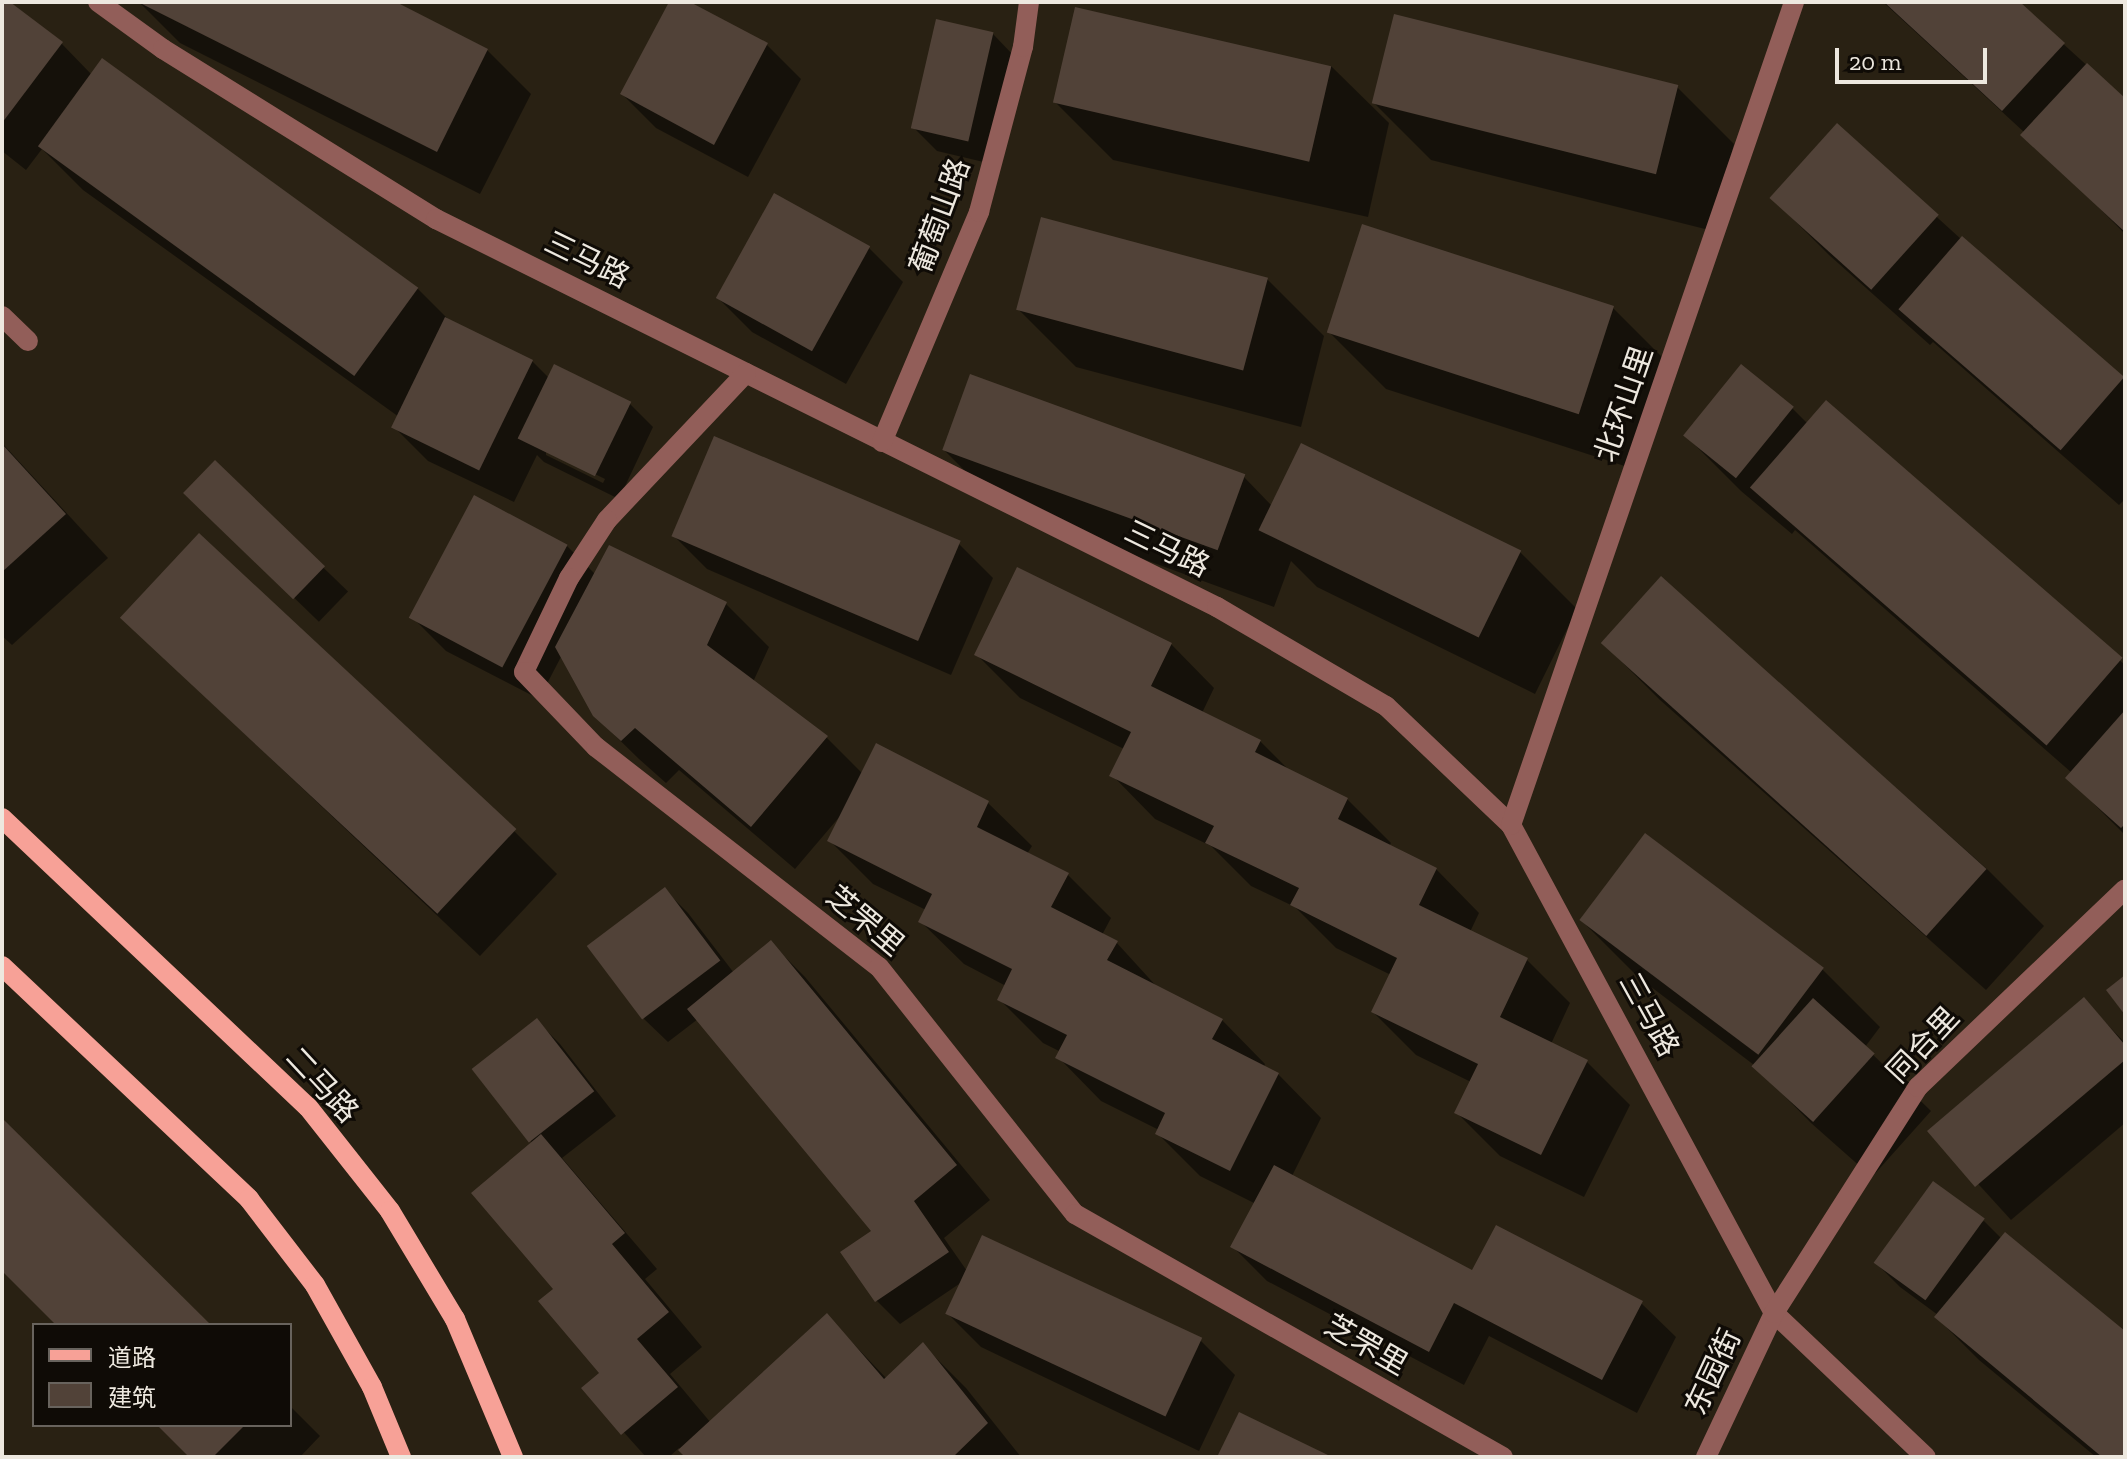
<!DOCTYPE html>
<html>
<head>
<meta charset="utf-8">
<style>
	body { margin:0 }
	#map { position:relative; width:2127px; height:1459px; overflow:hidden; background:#292113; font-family:"Zilla Slab","Noto Sans SC",serif }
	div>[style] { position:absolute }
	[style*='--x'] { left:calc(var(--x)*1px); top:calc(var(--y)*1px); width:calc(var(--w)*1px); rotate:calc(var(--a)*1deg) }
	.shadow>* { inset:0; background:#0007; transform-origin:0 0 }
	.building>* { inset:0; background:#514238; transform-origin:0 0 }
	.minor>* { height:20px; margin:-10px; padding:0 10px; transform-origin:10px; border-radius:10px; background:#925e59 }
	.major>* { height:20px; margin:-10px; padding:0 10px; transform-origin:10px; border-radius:10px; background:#f7a197 }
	span { translate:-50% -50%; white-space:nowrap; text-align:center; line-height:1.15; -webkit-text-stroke:6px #0f0b06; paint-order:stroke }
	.street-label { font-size:30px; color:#ede8df }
	.frame { position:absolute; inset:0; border:4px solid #ede8df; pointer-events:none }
	.legend { position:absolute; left:32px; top:1323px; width:260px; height:104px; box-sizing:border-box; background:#0f0b06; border:2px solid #68635d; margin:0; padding:10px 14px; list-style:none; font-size:24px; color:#ede8df }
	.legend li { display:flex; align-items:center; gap:16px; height:40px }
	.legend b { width:40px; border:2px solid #68635d }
	.scale { position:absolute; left:1835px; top:48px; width:152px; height:36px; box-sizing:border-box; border:4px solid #ede8df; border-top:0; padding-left:10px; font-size:24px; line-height:28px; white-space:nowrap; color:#ede8df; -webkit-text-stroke:6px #0f0b06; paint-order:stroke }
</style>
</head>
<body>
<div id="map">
	<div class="shadow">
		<i style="clip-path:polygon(evenodd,2px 2px,62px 44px,92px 75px,103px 60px,418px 289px,452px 323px,532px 361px,549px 378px,630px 404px,653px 427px,619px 499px,544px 462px,537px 455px,514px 502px,428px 461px,394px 427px,399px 417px,83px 190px,42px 149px,26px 170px,2px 151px,2px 2px,546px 450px,605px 479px,603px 483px,546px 455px,546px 450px)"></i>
		<i style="clip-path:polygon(139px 2px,391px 2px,487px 50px,531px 94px,480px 194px,180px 43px)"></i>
		<i style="clip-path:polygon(671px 2px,686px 2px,767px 45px,801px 79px,748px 177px,656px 128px,622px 94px)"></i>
		<i style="clip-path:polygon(1883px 2px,2017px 2px,2125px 100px,2125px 234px,2025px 133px)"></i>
		<i style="clip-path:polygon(993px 34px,1016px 58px,992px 164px,937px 151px,914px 128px)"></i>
		<i style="clip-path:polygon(1331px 66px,1389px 123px,1368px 217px,1113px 160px,1056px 103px)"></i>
		<i style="clip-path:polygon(1677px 87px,1734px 144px,1713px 231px,1431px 160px,1374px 103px)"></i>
		<i style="clip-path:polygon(1837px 126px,1962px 240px,2125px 380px,2125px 499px,2119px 505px,1933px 342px,1930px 345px,1829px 255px,1772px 198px)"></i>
		<i style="clip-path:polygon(869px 248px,903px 282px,846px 384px,752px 332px,718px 298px)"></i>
		<i style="clip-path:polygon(1267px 279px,1324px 336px,1301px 427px,1076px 367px,1019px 310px)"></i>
		<i style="clip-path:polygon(1613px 308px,1670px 365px,1637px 470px,1386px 389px,1329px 332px)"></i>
		<i style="clip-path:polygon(1826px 403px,2125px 665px,2125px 835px,2068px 778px,2072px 773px,1795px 530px,1792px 534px,1741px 491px,1684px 434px,1792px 408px,1808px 424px)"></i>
		<i style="clip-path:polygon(2px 443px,108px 558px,12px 645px,2px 636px)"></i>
		<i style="clip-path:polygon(944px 450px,1244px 477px,1272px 506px,1520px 552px,1577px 609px,1535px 694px,1317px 587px,1291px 561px,1274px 607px,1001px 507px)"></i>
		<i style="left:215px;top:463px;width:185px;height:42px;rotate:44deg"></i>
		<i style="clip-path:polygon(673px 535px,959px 544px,993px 578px,951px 675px,707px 569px)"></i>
		<i style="clip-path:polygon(567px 546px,595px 574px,726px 604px,769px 647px,753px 682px,826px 737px,863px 774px,877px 746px,988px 803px,1032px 846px,1027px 854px,1067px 874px,1111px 918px,1102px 935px,1116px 942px,1158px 988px,1222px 1020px,1265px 1064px,1264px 1067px,1278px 1074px,1321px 1118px,1292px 1176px,1473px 1272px,1641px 1303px,1676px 1337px,1637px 1413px,1489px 1336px,1464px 1385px,1267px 1281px,1233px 1247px,1256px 1204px,1200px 1176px,1157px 1133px,1159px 1130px,1101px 1101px,1058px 1057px,1061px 1052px,1043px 1043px,1000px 1000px,1006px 986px,964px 964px,920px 921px,926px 910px,873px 884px,830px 841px,841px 815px,795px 869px,679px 770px,666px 783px,639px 759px,594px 715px,562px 655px,539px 699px,446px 651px,412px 617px)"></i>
		<i style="clip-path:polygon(1662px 579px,1987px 869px,2044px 926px,1986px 990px,1660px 700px,1603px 643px)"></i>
		<i style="clip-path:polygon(122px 618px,514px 831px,557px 874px,480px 956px)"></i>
		<i style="clip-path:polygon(1171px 644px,1214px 688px,1202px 713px,1260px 741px,1290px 771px,1347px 799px,1391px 843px,1389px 846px,1436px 869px,1479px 913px,1470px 932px,1527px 960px,1570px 1003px,1551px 1044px,1586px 1061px,1630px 1105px,1584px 1197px,1500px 1156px,1457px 1113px,1471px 1082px,1416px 1055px,1373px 1012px,1391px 975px,1336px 948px,1295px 907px,1251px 886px,1211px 846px,1155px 819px,1112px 775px,1124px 749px,1020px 698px,977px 655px)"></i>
		<i style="clip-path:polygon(1645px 836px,1823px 970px,1880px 1027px,1865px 1047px,1931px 1111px,1872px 1177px,1811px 1123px,1754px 1065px,1638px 977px,1581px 920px)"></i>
		<i style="clip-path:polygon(665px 890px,688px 913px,734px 973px,771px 943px,805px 977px,990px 1200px,944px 1238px,967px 1271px,1201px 1341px,1235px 1375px,1199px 1451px,981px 1347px,947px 1313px,962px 1282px,900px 1324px,877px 1301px,843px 1253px,873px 1232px,698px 1019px,668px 1042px,644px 1019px)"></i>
		<i style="clip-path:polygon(2084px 1000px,2125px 1043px,2125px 1123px,2011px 1220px,1930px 1131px)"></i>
		<i style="clip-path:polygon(537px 1021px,560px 1044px,616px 1116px,562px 1158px,657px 1269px,645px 1279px,702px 1347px,670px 1374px,711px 1423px,827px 1316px,887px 1379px,923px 1345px,966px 1388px,1021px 1457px,688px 1457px,679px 1448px,669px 1457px,646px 1457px,584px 1388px,602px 1373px,555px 1289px,531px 1140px)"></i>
		<i style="clip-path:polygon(1984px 1221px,2002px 1239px,2125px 1334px,2125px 1457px,2096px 1457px,1979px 1360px,1936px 1317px,1938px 1315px,1900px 1287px,1876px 1263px)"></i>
		<i style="clip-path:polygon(290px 1406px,320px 1436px,300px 1457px,192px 1457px,159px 1425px,290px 1425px)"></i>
	</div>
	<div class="building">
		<i style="clip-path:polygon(2px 2px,10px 2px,63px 42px,2px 123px)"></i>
		<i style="clip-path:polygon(138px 2px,396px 2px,488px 49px,437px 152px)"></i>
		<i style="clip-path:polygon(669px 2px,690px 2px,768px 43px,714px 145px,620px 94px)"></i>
		<i style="clip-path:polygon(1884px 2px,2020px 2px,2065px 43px,2002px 111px)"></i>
		<i style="left:1075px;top:7px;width:263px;height:98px;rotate:13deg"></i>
		<i style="left:1394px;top:14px;width:293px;height:92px;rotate:14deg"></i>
		<i style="left:936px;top:19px;width:59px;height:112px;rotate:13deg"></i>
		<i style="left:102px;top:58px;width:391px;height:109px;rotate:36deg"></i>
		<i style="clip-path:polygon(2087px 63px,2125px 98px,2125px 232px,2020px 135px)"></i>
		<i style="left:1837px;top:123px;width:137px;height:101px;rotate:42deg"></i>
		<i style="left:774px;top:193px;width:110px;height:120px;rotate:29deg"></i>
		<i style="left:1041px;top:217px;width:235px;height:96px;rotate:15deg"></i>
		<i style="left:1362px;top:224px;width:265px;height:114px;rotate:18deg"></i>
		<i style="left:1962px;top:236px;width:215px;height:97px;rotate:41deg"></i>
		<i style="left:445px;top:317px;width:98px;height:123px;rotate:26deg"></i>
		<i style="left:554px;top:364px;width:86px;height:83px;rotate:26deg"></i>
		<i style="left:1741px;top:364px;width:68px;height:92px;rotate:39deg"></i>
		<i style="left:970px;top:374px;width:293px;height:81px;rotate:20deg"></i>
		<i style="left:1826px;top:400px;width:393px;height:116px;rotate:41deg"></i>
		<i style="left:714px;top:436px;width:268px;height:109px;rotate:23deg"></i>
		<i style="left:1301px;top:443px;width:245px;height:97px;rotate:26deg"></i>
		<i style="clip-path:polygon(2px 444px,66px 514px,2px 572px)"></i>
		<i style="left:215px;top:460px;width:153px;height:46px;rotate:44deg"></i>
		<i style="left:474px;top:495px;width:106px;height:139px;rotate:28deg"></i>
		<i style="left:199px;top:533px;width:434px;height:116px;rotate:43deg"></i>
		<i style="clip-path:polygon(609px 545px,727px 602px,707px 645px,828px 736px,751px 827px,635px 728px,621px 741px,593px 716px,555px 647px)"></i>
		<i style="clip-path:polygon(1017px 567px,1172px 643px,1151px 686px,1261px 740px,1255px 752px,1348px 798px,1338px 819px,1437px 868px,1419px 905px,1528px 958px,1500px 1017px,1588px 1060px,1541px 1155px,1454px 1113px,1478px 1064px,1371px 1012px,1397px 958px,1290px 905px,1299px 888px,1205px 843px,1214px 826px,1109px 776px,1131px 732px,974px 655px)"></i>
		<i style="left:1661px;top:576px;width:438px;height:90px;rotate:42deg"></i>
		<i style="clip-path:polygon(2125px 710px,2125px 824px,2121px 828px,2065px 778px)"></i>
		<i style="clip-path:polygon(876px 743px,989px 801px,977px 827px,1069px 873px,1051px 907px,1118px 941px,1107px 960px,1223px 1019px,1212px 1039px,1279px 1073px,1230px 1171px,1155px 1134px,1165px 1113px,1055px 1058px,1067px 1035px,997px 1000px,1012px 969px,918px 922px,932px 894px,827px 841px)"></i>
		<i style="left:1645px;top:833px;width:224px;height:109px;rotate:37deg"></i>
		<i style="left:665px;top:887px;width:92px;height:98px;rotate:53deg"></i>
		<i style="clip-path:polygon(771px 940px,957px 1165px,914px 1201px,949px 1252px,875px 1302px,840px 1252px,871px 1231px,687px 1009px)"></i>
		<i style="clip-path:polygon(2125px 975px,2125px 1015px,2106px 990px)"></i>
		<i style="clip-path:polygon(2084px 997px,2125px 1045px,2125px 1060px,1975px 1187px,1927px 1131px)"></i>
		<i style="left:1813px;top:998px;width:83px;height:92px;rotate:42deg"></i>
		<i style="left:537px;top:1018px;width:93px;height:83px;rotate:52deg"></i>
		<i style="clip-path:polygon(2px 1118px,211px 1325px,56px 1325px,2px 1271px)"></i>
		<i style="clip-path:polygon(541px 1134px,625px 1233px,612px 1244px,669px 1312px,637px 1339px,678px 1387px,621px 1435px,581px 1388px,599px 1373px,538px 1301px,553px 1289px,471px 1193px)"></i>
		<i style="clip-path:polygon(1274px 1165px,1472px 1270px,1496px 1225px,1643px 1301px,1602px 1380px,1454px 1303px,1429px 1352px,1230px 1247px)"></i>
		<i style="left:1933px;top:1181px;width:64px;height:101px;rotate:36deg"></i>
		<i style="clip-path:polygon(2005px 1232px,2125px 1331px,2125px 1457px,2102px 1457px,1934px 1317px)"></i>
		<i style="left:982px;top:1235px;width:243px;height:87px;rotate:25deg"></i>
		<i style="clip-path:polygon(827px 1313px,884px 1379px,923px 1342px,988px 1423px,953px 1457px,685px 1457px,678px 1450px)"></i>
		<i style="clip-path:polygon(1239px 1412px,1332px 1457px,1217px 1457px)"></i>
		<i style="clip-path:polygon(157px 1425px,245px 1425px,213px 1457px,189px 1457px)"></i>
	</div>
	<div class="minor">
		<i style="--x:98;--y:2;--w:80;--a:35.9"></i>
		<i style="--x:163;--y:49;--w:322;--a:31.9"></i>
		<i style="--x:436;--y:219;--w:872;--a:26.42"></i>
		<i style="--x:1217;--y:607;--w:196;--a:30.4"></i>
		<i style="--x:1386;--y:706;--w:173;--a:43.6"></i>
		<i style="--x:1511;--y:825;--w:554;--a:61.68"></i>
		<i style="--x:1774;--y:1313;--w:209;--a:43.5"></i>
		<i style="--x:2;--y:316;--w:36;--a:44"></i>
		<i style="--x:746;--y:373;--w:202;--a:133.4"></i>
		<i style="--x:607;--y:520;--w:69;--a:123.2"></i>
		<i style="--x:569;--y:578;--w:104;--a:115.6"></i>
		<i style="--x:524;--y:672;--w:104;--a:46.2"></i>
		<i style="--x:596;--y:747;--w:358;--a:37.9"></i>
		<i style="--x:879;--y:967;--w:315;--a:51.6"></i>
		<i style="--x:1075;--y:1214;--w:492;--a:29.6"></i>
		<i style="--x:882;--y:442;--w:250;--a:-67.1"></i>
		<i style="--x:979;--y:212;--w:171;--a:-75.1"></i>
		<i style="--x:1023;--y:47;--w:45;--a:-82.4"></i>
		<i style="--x:1511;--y:825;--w:870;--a:-71.02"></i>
		<i style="--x:1706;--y:1457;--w:159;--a:-64.7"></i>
		<i style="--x:1774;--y:1313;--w:268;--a:-57.5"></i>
		<i style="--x:1918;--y:1087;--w:286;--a:-43.7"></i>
	</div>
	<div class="major">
		<i style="--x:2;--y:818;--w:421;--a:43.4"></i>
		<i style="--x:308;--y:1107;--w:132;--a:51.7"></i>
		<i style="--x:390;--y:1211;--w:126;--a:59"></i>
		<i style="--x:455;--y:1319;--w:150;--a:67.2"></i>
		<i style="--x:2;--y:966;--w:340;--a:43.3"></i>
		<i style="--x:249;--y:1199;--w:108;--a:52.5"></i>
		<i style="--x:315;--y:1285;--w:117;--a:60.8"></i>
		<i style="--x:372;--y:1387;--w:76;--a:67.5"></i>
	</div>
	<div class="street-label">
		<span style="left:940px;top:216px;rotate:-70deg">葡萄山路</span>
		<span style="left:587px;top:260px;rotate:26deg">三马路</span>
		<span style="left:1624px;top:404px;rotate:-71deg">北环山里</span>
		<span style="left:1167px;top:549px;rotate:26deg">三马路</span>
		<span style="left:865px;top:921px;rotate:40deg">芝罘里</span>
		<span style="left:1649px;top:1015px;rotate:61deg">三马路</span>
		<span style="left:1923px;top:1045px;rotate:-47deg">同合里</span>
		<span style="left:322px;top:1085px;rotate:47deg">二马路</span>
		<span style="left:1366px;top:1345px;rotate:30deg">芝罘里</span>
		<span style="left:1713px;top:1372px;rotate:-65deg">东园街</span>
	</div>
	<div class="frame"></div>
	<ul class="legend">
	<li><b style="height:10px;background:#f7a197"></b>道路</li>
	<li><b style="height:22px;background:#514238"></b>建筑</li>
	</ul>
	<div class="scale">20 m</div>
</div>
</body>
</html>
